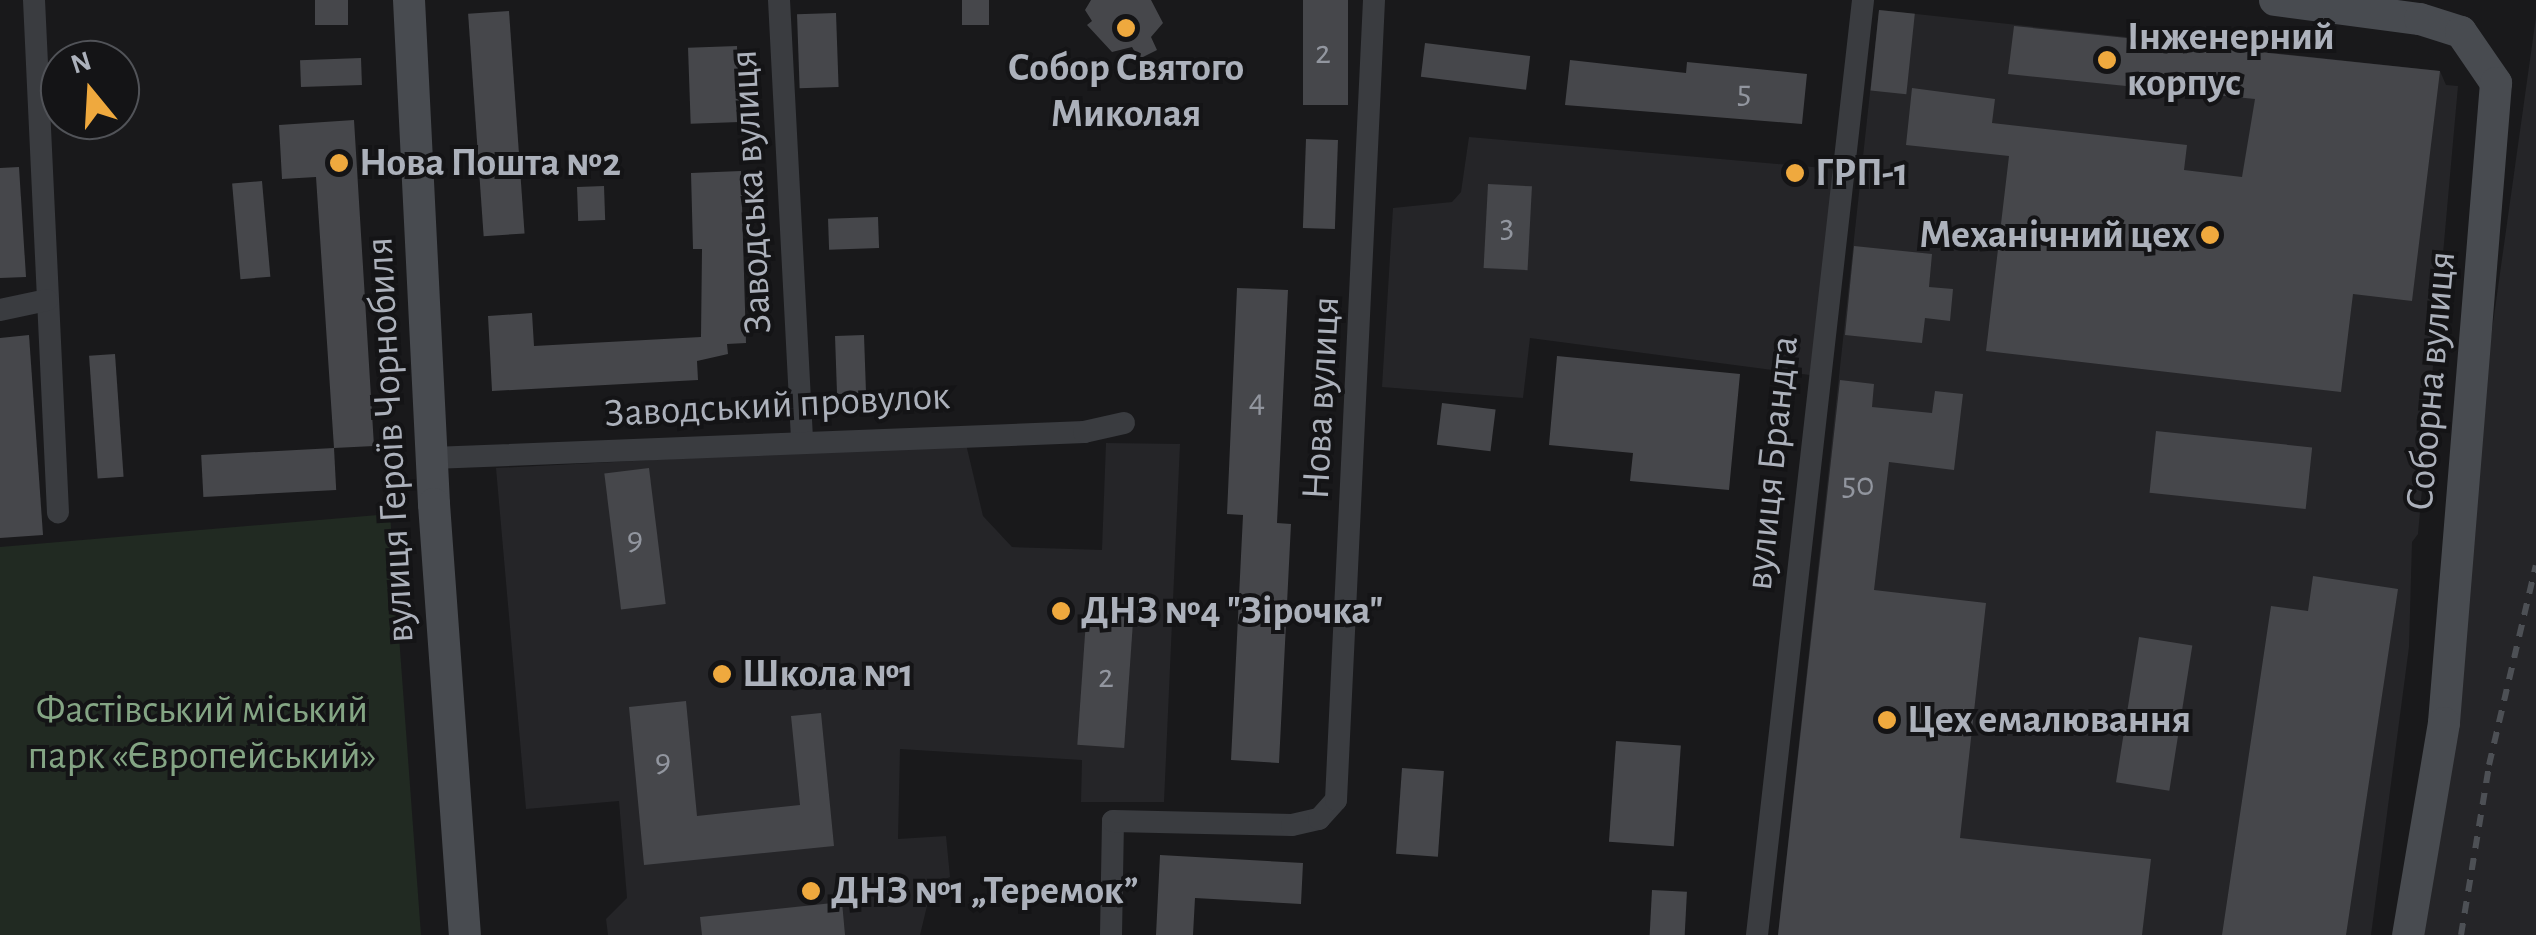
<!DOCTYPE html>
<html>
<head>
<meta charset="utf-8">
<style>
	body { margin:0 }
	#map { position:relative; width:2536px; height:935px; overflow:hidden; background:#19191b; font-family:"Alegreya Sans",sans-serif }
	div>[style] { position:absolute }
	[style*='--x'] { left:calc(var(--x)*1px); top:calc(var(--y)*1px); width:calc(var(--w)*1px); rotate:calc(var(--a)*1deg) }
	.built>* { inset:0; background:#252528 }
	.green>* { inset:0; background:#212a22 }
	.building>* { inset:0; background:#46474b; transform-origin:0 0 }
	.minor>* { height:22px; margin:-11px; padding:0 11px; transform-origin:11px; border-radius:11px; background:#3a3c40 }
	.secondary>* { height:32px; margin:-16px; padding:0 16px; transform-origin:16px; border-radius:16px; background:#484b50 }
	.rail>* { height:6px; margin-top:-3px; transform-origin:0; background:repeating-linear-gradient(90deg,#4d5055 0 12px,transparent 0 22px) }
	.dots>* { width:28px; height:28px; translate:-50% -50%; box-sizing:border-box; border:5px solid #141416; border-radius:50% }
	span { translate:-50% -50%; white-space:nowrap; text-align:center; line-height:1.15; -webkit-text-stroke:8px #141416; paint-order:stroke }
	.number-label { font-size:35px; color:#92969f }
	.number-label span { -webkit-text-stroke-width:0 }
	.poi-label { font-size:40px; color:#acb1bb; font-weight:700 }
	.left { translate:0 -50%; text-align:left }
	.right { translate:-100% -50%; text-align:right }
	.street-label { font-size:40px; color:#acb1bb }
	.park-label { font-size:40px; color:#84a584 }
	.north { position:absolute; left:40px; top:40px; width:100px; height:100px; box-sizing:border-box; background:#141416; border:2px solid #515358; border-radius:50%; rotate:342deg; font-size:28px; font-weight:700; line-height:40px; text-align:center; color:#acb1bb }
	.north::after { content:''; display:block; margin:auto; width:35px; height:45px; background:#efa93e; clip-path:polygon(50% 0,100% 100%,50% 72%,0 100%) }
</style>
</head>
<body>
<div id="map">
	<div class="built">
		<i style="clip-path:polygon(1879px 10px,2440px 71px,2446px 85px,2458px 86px,2418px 534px,2412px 542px,2409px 647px,2371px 935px,1778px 935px)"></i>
		<i style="clip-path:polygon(2536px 17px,2536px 935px,2407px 935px)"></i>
		<i style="clip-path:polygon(1469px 137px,1835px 169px,1810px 375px,1530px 338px,1523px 398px,1382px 387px,1393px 208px,1452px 202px,1461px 192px)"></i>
		<i style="clip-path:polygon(1106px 443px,1180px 444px,1164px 802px,1081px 802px,1082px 760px,900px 749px,898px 839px,946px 836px,950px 877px,932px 885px,920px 935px,608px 935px,606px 919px,627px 898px,619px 801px,526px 809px,496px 468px,966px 444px,983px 516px,1012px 547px,1102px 550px)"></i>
	</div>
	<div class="green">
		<i style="clip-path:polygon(390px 514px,421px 935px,0 935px,0 547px)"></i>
	</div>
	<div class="building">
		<i style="left:315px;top:0;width:33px;height:25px"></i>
		<i style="left:962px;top:0;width:27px;height:25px"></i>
		<i style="clip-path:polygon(1091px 0,1151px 0,1163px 23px,1151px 37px,1157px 50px,1139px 59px,1132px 47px,1112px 52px,1087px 25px,1092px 21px,1085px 10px)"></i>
		<i style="left:1303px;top:0;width:45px;height:105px"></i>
		<i style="left:1879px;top:10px;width:36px;height:81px;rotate:6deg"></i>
		<i style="left:509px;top:11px;width:223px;height:41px;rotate:86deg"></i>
		<i style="left:836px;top:13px;width:74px;height:39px;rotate:88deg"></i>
		<i style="clip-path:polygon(2014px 26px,2440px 71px,2412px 301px,2353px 294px,2341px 392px,1986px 351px,2009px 156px,1906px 145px,1912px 88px,1995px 99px,1992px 123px,2187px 145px,2184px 170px,2242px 177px,2255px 99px,2008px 74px)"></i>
		<i style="left:1425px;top:43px;width:106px;height:34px;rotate:7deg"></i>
		<i style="left:737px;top:46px;width:76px;height:49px;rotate:88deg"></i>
		<i style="left:361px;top:58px;width:27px;height:61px;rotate:88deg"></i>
		<i style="clip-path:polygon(1570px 60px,1686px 73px,1687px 62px,1807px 74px,1802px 124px,1565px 105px)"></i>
		<i style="clip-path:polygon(354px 120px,374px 446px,334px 448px,316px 177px,282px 179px,279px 125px)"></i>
		<i style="left:1306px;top:139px;width:32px;height:89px;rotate:2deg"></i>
		<i style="clip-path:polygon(19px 167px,26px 277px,0 278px,0 168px)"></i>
		<i style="clip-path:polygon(741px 171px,746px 343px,727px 344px,728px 354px,697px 361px,698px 380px,492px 391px,488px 316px,532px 313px,534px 346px,701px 337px,702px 249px,693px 249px,691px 173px)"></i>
		<i style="left:262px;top:181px;width:96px;height:30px;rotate:85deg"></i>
		<i style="left:1488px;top:184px;width:44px;height:84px;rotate:3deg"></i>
		<i style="left:604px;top:186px;width:34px;height:27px;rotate:88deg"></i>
		<i style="left:878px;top:217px;width:31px;height:50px;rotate:88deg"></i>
		<i style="clip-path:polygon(1854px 246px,1932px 254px,1929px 287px,1953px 289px,1950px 321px,1925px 318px,1922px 343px,1845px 335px)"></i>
		<i style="clip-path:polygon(1237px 288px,1288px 290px,1277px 523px,1291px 524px,1279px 763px,1231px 760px,1243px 515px,1227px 514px)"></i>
		<i style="clip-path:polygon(29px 335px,43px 535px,0 538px,0 338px)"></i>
		<i style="left:864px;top:335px;width:58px;height:29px;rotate:88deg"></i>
		<i style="left:115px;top:354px;width:123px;height:26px;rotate:86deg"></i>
		<i style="clip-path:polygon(1557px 356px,1740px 374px,1729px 490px,1630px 481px,1633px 453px,1549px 445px)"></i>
		<i style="clip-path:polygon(1840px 380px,1874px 384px,1872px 407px,1932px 413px,1935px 391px,1963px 394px,1954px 470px,1889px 462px,1874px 590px,1986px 603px,1960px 838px,2151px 859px,2142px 935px,1778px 935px)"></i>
		<i style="left:1442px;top:403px;width:54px;height:42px;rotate:7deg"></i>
		<i style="left:2156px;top:431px;width:157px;height:62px;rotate:6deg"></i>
		<i style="left:334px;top:448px;width:42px;height:133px;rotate:87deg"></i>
		<i style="left:649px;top:468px;width:137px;height:45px;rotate:83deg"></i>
		<i style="clip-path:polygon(2313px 576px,2398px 589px,2346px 935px,2222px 935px,2271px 606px,2308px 611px)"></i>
		<i style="left:1087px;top:606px;width:47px;height:139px;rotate:4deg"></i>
		<i style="left:2139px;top:637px;width:54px;height:147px;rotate:9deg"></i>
		<i style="clip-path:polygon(686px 701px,697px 816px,800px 805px,791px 716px,821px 713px,834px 846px,644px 865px,629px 707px)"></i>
		<i style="left:1616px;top:741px;width:65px;height:101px;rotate:4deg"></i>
		<i style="left:1402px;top:768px;width:42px;height:86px;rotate:4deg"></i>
		<i style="clip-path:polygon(1160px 855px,1303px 863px,1301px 904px,1195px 898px,1193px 935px,1156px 935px)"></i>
		<i style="left:1652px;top:890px;width:35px;height:45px;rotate:3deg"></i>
		<i style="clip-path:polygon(842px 902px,845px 935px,702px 935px,700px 917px)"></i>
	</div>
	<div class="minor">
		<i style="--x:34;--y:0;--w:513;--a:87.32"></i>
		<i style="--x:779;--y:0;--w:441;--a:87"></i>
		<i style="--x:0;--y:310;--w:48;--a:-12"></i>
		<i style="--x:432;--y:458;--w:653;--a:-2.28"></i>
		<i style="--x:1084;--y:432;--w:41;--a:-12.7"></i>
		<i style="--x:1111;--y:935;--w:114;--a:-89"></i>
		<i style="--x:1113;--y:821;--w:179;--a:1.3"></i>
		<i style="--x:1292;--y:825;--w:28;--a:-13"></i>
		<i style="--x:1319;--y:819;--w:25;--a:-48"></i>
		<i style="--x:1336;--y:800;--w:801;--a:-87.28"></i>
		<i style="--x:1757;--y:935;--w:941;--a:-83.53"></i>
	</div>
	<div class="secondary">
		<i style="--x:409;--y:0;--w:505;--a:87.16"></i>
		<i style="--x:434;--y:504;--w:432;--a:85.9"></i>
		<i style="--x:2275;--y:0;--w:146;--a:7.5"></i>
		<i style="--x:2420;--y:19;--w:43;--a:17.6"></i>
		<i style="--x:2461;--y:32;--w:62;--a:55.5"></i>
		<i style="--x:2496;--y:83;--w:642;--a:94.65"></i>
		<i style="--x:2444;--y:723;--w:215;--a:99.6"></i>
	</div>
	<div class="rail">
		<i style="--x:2461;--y:935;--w:172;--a:-80.6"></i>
		<i style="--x:2489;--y:765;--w:205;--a:-76.8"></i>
	</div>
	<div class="dots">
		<i style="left:1126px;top:28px;background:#efa93e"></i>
		<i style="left:2107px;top:60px;background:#efa93e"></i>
		<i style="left:339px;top:163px;background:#efa93e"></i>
		<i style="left:1795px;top:173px;background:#efa93e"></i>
		<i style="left:2210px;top:235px;background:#efa93e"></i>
		<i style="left:1061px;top:611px;background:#efa93e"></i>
		<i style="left:722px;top:674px;background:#efa93e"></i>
		<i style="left:1887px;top:720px;background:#efa93e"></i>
		<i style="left:811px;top:891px;background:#efa93e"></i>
	</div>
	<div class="number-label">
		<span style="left:1323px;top:53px">2</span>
		<span style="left:1744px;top:93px">5</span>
		<span style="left:1507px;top:227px">3</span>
		<span style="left:1257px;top:402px">4</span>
		<span style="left:1858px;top:485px">50</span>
		<span style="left:635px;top:539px">9</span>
		<span style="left:1106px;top:677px">2</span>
		<span style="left:663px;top:761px">9</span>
	</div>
	<div class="poi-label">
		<span class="left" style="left:2127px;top:60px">Інженерний<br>корпус</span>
		<span style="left:1126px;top:91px">Собор Святого<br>Миколая</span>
		<span class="left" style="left:359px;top:163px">Нова Пошта №2</span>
		<span class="left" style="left:1815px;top:173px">ГРП-1</span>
		<span class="right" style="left:2190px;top:235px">Механічний цех</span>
		<span class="left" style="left:1081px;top:611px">ДНЗ №4 "Зірочка"</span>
		<span class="left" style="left:742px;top:674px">Школа №1</span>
		<span class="left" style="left:1907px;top:720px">Цех емалювання</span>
		<span class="left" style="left:831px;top:891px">ДНЗ №1 „Теремок”</span>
	</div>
	<div class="street-label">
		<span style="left:751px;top:192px;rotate:-93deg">Заводська вулиця</span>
		<span style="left:2431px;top:381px;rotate:-85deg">Соборна вулиця</span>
		<span style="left:1321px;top:398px;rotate:-87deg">Нова вулиця</span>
		<span style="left:777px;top:405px;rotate:-3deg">Заводський провулок</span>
		<span style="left:390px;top:440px;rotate:-93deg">вулиця Героїв Чорнобиля</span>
		<span style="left:1772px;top:463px;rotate:-84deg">вулиця Брандта</span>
	</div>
	<div class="park-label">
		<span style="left:202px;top:733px">Фастівський міський<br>парк «Європейський»</span>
	</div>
	<div class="north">N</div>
</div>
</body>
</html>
